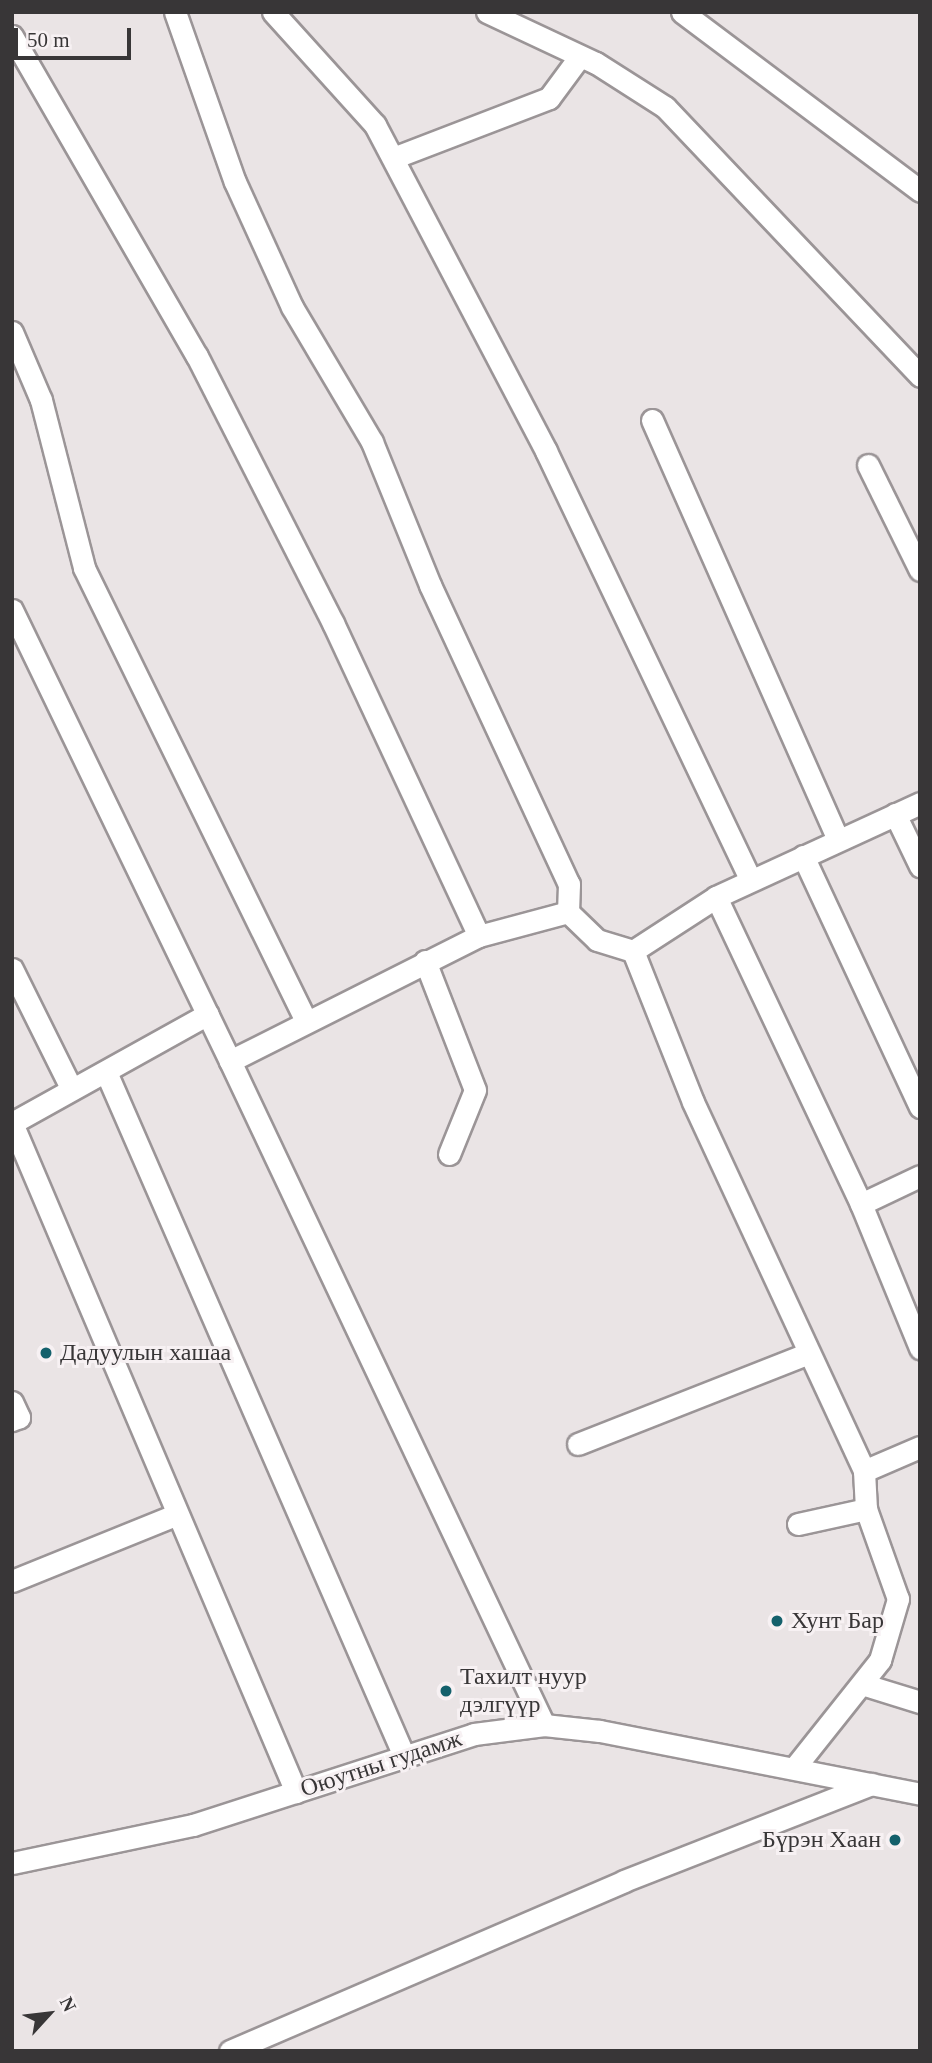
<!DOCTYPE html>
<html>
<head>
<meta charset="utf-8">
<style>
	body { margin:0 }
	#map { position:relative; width:932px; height:2063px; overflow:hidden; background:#eae4e5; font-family:"Times New Roman",serif }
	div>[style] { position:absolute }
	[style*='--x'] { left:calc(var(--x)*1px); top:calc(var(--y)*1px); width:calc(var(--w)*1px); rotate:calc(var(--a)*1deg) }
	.roads { filter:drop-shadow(2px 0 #9b9597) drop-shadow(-2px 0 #9b9597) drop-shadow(0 2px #9b9597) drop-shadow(0 -2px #9b9597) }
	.minor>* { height:21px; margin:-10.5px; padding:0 10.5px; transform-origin:10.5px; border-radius:10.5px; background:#fff }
	.dots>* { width:19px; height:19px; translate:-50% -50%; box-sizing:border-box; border:4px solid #f7f1f3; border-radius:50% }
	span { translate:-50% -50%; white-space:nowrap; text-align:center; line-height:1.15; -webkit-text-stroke:6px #f7f1f3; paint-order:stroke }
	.poi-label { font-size:24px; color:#383637 }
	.left { translate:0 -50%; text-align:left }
	.right { translate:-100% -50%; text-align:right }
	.street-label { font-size:24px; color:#383637 }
	.frame { position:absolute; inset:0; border:14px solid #383637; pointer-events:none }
	.north { position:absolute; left:14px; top:1979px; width:70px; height:70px; -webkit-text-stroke:5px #f7f1f3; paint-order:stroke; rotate:63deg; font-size:19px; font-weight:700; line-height:28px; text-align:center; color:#383637 }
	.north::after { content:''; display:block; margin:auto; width:24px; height:32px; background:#383637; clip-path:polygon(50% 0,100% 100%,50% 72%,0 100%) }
	.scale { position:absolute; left:14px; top:28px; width:117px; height:32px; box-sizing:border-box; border:4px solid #383637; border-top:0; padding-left:9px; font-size:21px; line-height:24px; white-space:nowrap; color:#383637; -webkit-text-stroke:5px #f7f1f3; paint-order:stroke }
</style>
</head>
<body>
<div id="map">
	<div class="roads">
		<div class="minor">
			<i style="--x:175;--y:12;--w:180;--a:70.6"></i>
			<i style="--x:235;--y:182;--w:137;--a:65.5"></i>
			<i style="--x:292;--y:307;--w:157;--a:59.3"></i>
			<i style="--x:372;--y:442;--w:154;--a:67.9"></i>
			<i style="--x:430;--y:585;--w:330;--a:65.1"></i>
			<i style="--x:569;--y:884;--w:28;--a:92"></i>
			<i style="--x:568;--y:912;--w:40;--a:44"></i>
			<i style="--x:597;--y:940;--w:38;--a:17"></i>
			<i style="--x:273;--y:12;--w:152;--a:47.9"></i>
			<i style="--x:375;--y:125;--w:368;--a:62.3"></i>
			<i style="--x:546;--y:451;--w:474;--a:64.5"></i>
			<i style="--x:487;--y:12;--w:120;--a:25.1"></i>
			<i style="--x:596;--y:63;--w:82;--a:32.5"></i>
			<i style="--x:665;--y:107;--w:371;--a:46.5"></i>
			<i style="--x:682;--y:12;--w:298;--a:36.9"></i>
			<i style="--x:12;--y:36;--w:370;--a:60"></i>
			<i style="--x:197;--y:356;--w:300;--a:63"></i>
			<i style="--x:333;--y:623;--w:345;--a:65"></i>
			<i style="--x:393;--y:158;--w:167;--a:-21"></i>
			<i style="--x:549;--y:98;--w:52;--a:-53.6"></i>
			<i style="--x:12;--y:332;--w:74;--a:66.9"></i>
			<i style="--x:41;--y:400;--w:173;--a:75.6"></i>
			<i style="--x:84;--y:568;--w:504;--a:63.89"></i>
			<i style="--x:652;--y:420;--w:457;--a:66.1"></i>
			<i style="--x:868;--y:465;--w:117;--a:63.7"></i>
			<i style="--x:12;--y:610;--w:501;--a:64.2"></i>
			<i style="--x:895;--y:814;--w:58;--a:64.3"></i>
			<i style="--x:803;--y:856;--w:277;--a:65"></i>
			<i style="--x:716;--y:897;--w:340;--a:64.7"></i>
			<i style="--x:861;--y:1204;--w:156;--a:67.7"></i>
			<i style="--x:633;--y:951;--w:162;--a:68.3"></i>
			<i style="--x:693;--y:1102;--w:407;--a:65.1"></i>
			<i style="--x:864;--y:1471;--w:61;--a:-23.2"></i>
			<i style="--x:633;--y:951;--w:99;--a:-33"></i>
			<i style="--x:716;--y:897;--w:225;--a:-24.7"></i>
			<i style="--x:425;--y:961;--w:138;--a:68.8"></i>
			<i style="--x:475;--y:1090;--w:69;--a:112.1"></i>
			<i style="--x:12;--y:969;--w:133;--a:63.6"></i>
			<i style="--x:106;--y:1072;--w:746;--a:66.46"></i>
			<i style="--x:12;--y:1123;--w:727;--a:67"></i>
			<i style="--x:12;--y:1123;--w:224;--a:-29.1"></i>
			<i style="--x:861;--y:1204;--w:65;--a:-25.4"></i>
			<i style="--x:12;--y:1402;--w:17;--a:65"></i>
			<i style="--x:19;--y:1417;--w:8;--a:157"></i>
			<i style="--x:578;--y:1444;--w:248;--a:-21.5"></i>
			<i style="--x:798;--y:1524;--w:70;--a:-12.4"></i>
			<i style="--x:12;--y:1581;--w:176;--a:-22"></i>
			<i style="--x:865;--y:1685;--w:58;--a:17.2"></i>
			<i style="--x:544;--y:1725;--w:735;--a:-115.31"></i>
			<i style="--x:230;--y:1061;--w:279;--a:-26.7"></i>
			<i style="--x:479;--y:936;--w:92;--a:-15.1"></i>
			<i style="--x:795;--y:1767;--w:137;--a:-51.5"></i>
			<i style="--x:880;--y:1660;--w:64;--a:-73.6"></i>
			<i style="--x:898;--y:1599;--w:96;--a:-109.6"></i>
			<i style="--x:866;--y:1509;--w:38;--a:-93"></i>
			<i style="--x:12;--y:1863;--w:185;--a:-11.9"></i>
			<i style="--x:193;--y:1825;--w:295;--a:-17.9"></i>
			<i style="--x:474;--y:1734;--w:71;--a:-7.3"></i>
			<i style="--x:544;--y:1725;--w:56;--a:6.1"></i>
			<i style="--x:600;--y:1731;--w:326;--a:11.1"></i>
			<i style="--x:230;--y:2051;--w:429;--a:-23.3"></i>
			<i style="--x:624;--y:1881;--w:266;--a:-21.4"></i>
		</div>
	</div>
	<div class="dots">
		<i style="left:46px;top:1353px;background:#14616c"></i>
		<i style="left:777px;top:1621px;background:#14616c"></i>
		<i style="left:446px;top:1691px;background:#14616c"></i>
		<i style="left:895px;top:1840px;background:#14616c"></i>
	</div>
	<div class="poi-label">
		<span class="left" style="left:60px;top:1353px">Дадуулын хашаа</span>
		<span class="left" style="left:791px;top:1621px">Хунт Бар</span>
		<span class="left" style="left:460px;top:1691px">Тахилт нуур<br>дэлгүүр</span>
		<span class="right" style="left:881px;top:1840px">Бүрэн Хаан</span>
	</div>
	<div class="street-label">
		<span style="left:381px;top:1764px;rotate:-18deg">Оюутны гудамж</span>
	</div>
	<div class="frame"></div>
	<div class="north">N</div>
	<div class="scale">50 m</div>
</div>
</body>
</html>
